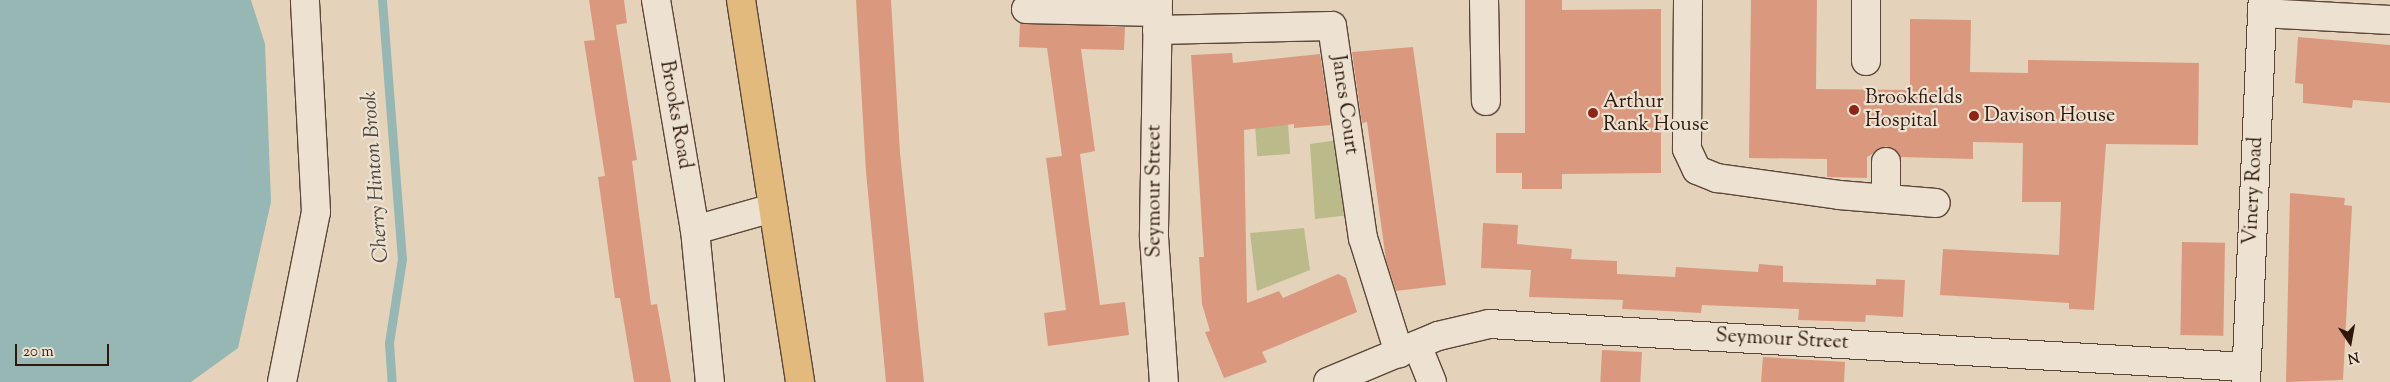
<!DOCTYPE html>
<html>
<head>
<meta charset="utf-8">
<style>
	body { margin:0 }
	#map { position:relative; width:2390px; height:382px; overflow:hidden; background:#e4d3ba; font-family:"Sorts Mill Goudy",serif }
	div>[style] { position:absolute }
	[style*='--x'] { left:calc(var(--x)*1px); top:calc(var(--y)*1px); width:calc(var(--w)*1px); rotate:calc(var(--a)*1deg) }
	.green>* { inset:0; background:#bbba8b; transform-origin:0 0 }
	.water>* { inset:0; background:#96b7b4 }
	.stream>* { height:9px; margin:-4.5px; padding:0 4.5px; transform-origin:4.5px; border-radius:4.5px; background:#96b7b4 }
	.building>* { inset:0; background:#da997f; transform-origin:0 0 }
	.roads { filter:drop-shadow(1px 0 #5c4638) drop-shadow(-1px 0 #5c4638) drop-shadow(0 1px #5c4638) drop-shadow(0 -1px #5c4638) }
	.minor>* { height:28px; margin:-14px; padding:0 14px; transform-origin:14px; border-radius:14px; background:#ede2d2 }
	.major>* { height:28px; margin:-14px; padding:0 14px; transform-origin:14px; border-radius:14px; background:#e2ba7d }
	.dots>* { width:14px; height:14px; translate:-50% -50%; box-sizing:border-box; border:2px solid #ede2d2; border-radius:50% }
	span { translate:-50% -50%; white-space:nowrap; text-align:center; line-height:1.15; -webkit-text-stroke:4.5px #ede2d2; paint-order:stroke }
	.poi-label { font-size:20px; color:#2f170c }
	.left { translate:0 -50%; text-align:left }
	.street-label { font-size:20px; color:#2f170c }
	.water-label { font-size:21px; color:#4e473e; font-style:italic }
	.north { position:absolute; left:2325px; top:317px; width:50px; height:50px; -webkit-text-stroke:4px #ede2d2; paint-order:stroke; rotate:168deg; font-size:14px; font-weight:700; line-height:20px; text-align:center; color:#2f170c }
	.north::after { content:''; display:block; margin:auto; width:18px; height:22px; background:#2f170c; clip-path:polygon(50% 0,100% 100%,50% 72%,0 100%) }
	.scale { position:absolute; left:15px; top:344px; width:94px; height:22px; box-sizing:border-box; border:2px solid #2f170c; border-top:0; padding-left:6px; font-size:15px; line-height:18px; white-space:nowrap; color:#2f170c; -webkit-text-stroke:4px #ede2d2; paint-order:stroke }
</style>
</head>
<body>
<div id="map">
	<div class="green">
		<i style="left:1287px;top:109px;width:45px;height:33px;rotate:86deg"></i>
		<i style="clip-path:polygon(1338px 140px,1350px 215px,1315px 219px,1310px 144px)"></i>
		<i style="clip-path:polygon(1304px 228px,1310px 270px,1257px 291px,1250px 233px)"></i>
	</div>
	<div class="water">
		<i style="clip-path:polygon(0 0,251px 0,265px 44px,271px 202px,238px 348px,191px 382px,0 382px)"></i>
	</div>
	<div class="stream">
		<i style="--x:382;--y:0;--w:260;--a:85.6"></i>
		<i style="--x:402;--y:259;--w:85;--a:98.8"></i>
		<i style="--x:389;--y:343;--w:39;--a:86"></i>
	</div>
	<div class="building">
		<i style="clip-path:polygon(589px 0,624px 0,627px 23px,616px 25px,637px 160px,632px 161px,651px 305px,657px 304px,671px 382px,634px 382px,620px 298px,615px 298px,598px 177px,605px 176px,584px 41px,595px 40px)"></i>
		<i style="clip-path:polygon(856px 0,891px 0,900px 153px,924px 382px,886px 382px,866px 172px)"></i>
		<i style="clip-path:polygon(1525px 0,1562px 0,1562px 10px,1661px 9px,1661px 173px,1562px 174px,1562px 189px,1522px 189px,1522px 173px,1496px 173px,1496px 133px,1525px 133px)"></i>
		<i style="clip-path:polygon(1751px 0,1817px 0,1816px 89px,1910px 90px,1910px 19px,1971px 20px,1970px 72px,2028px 73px,2028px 60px,2199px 63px,2198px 145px,2106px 144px,2094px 310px,2069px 309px,2069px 303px,1940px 295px,1943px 249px,2059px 255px,2061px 202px,2022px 202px,2023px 143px,1973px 142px,1973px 159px,1900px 157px,1886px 146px,1867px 157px,1867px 178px,1827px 177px,1827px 159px,1749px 158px)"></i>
		<i style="clip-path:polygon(1020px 23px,1125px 27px,1124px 50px,1081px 49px,1095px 151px,1080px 154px,1100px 305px,1125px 302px,1129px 335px,1048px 346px,1044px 313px,1066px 310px,1046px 158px,1062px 156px,1047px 48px,1019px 47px)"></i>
		<i style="clip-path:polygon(2298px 37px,2390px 45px,2390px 103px,2353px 100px,2352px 108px,2303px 103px,2303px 84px,2295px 83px)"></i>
		<i style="clip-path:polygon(1413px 47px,1446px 285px,1396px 291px,1386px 260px,1367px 122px,1362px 123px,1352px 52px)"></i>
		<i style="clip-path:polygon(1232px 53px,1233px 63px,1320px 54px,1331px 125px,1294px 128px,1294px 124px,1244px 130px,1247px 303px,1279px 291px,1283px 298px,1338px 274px,1346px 278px,1357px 312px,1262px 352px,1267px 362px,1224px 378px,1205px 332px,1210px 331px,1202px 304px,1199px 257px,1204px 257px,1191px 55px)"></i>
		<i style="clip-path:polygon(2290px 193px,2345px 198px,2344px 205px,2352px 206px,2343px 380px,2286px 382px)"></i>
		<i style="clip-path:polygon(1483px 223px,1518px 225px,1517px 244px,1572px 249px,1571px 259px,1617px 261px,1617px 274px,1675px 277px,1676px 267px,1758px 272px,1759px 264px,1783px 266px,1783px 282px,1876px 285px,1876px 279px,1905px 280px,1903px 317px,1866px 315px,1865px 322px,1798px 320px,1799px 309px,1702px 305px,1701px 313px,1666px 311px,1622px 309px,1623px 300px,1529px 297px,1531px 270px,1481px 268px)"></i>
		<i style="left:2182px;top:242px;width:43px;height:93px;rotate:1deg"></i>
		<i style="left:1602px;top:350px;width:40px;height:32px;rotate:3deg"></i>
		<i style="clip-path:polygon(1763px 357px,1845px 362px,1844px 382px,1761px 382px)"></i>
	</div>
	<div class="roads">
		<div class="minor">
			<i style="--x:656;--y:0;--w:233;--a:80.4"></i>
			<i style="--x:695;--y:230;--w:153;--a:84.4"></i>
			<i style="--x:1158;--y:0;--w:237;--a:91"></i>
			<i style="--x:1154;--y:237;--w:145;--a:86.1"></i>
			<i style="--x:1484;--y:0;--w:101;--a:88.9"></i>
			<i style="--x:1688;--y:0;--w:149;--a:90.4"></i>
			<i style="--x:1687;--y:149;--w:23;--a:65"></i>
			<i style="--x:1697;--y:170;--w:22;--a:22"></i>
			<i style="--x:1717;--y:178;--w:123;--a:7.9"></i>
			<i style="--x:1839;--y:195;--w:97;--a:4.7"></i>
			<i style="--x:1026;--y:9;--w:132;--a:1.3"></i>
			<i style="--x:2262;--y:13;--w:128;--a:3.1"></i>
			<i style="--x:1157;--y:30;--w:175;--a:-1.3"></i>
			<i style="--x:1332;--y:26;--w:214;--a:81.7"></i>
			<i style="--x:1363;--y:238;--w:121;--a:72.6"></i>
			<i style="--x:1866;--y:61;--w:61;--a:-90"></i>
			<i style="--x:1886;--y:198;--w:36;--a:-90"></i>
			<i style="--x:695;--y:230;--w:81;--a:-15.8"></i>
			<i style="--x:1417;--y:345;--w:40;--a:68"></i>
			<i style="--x:282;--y:382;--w:173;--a:-78.7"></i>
			<i style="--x:316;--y:212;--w:212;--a:-93"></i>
			<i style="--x:1328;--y:382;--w:119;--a:-22.7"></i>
			<i style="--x:1438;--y:336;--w:52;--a:-13.2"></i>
			<i style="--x:1489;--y:324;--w:758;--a:3.25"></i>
			<i style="--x:2246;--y:382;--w:382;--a:-87.5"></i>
		</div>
		<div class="major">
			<i style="--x:741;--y:0;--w:387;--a:81.2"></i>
		</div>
	</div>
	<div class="dots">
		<i style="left:1854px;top:110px;background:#8f2418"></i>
		<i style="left:1593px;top:113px;background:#8f2418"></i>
		<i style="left:1974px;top:116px;background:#8f2418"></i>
	</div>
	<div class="poi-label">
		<span class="left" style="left:1865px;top:110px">Brookfields<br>Hospital</span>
		<span class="left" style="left:1603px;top:114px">Arthur<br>Rank House</span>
		<span class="left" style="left:1984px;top:116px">Davison House</span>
	</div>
	<div class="street-label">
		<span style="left:1344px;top:105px;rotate:82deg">Janes Court</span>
		<span style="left:675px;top:115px;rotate:80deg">Brooks Road</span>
		<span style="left:1155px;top:191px;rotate:-90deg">Seymour Street</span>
		<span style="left:2254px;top:191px;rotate:-87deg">Vinery Road</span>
		<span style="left:1782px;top:340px;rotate:3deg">Seymour Street</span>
	</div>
	<div class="water-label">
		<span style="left:376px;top:177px;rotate:-94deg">Cherry Hinton Brook</span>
	</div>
	<div class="north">N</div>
	<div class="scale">20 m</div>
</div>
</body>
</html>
